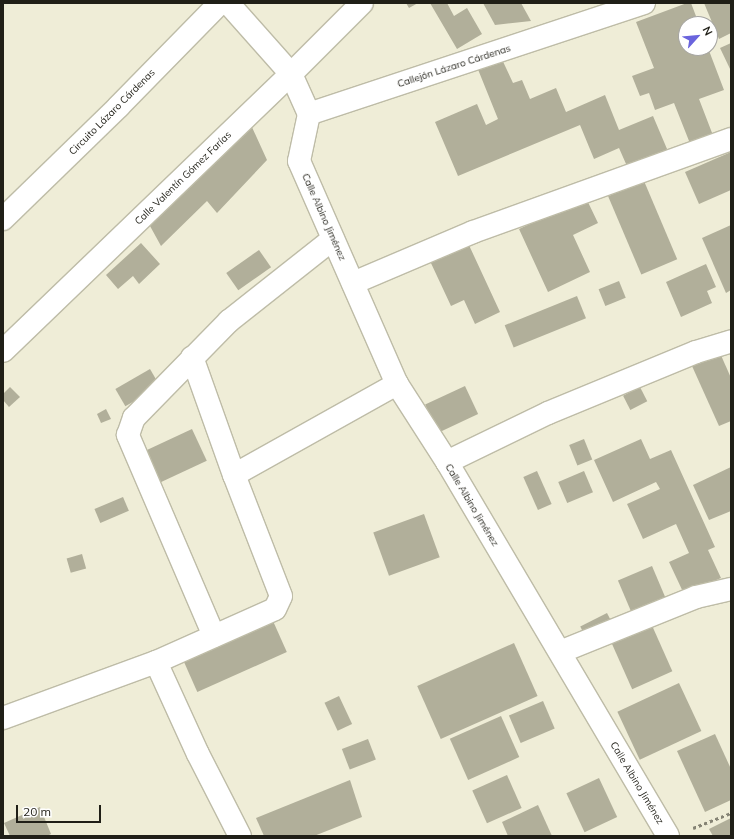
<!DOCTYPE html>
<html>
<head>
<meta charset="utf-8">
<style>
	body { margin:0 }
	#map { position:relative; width:734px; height:839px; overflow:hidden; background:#efedd7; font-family:Mulish,sans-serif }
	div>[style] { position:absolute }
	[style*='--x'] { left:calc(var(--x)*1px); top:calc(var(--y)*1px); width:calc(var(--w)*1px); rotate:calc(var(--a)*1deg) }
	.building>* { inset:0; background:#b1af9a; transform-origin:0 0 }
	.path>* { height:2.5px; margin-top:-1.25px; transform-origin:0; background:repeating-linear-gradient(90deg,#858374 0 3px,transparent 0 6px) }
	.roads { filter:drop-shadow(1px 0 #bebca7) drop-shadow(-1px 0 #bebca7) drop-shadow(0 1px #bebca7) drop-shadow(0 -1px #bebca7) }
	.minor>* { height:22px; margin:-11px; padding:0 11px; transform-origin:11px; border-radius:11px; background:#fff }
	span { translate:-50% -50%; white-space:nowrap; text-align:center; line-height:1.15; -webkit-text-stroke:3px #fff; paint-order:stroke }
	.street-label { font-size:10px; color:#201f17 }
	.frame { position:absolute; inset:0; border:4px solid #201f17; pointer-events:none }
	.north { position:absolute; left:678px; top:16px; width:40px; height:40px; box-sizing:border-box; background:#fff; border:1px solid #a6a5a2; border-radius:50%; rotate:63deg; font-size:11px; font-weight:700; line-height:16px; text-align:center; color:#201f17 }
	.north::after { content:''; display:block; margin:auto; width:14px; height:18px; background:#6a64dd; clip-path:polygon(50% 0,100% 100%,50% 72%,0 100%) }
	.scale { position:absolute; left:16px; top:805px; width:85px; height:18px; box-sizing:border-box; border:2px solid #201f17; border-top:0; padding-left:5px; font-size:12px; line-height:14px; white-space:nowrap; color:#201f17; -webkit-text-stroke:3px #fff; paint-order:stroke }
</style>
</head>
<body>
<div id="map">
	<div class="building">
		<i style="clip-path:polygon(406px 3px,418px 3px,409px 8px)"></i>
		<i style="clip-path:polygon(430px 3px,447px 3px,454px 16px,467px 8px,482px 34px,457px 49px)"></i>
		<i style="clip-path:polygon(483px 3px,521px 3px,531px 21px,495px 25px)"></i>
		<i style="clip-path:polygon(687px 3px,691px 3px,699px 24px,686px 24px,686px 48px,708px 48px,724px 90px,699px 99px,714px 138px,691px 146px,674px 103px,655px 110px,649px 93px,640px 96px,632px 76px,654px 68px,636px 22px)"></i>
		<i style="clip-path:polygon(704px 3px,731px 3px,731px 33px,719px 39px)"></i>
		<i style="clip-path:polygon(731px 43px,731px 71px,720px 48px)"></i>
		<i style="clip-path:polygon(499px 53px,513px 83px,522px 80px,530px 99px,556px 88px,566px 112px,605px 95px,619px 130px,653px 116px,670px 156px,630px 173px,619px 148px,594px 159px,580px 125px,458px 176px,435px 122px,477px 104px,486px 125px,498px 119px,475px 62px)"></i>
		<i style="clip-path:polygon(251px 125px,267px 160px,217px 213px,207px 201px,161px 246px,150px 226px)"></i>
		<i style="clip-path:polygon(731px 152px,731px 190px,699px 204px,685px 172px)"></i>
		<i style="left:644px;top:181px;width:85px;height:39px;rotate:67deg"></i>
		<i style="clip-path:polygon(586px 198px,598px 223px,573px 235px,590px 272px,548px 292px,519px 229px)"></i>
		<i style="clip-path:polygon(731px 225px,731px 290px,726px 293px,702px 238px)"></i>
		<i style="clip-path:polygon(141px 243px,160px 264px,139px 284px,133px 276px,118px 289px,106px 275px)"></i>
		<i style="clip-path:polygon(468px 243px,500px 312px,475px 324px,464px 300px,451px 306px,430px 261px)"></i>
		<i style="left:259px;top:250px;width:21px;height:40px;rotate:55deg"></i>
		<i style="clip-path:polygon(706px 264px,716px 287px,707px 291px,712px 303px,681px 317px,666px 282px)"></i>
		<i style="left:619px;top:281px;width:18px;height:22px;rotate:68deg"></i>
		<i style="left:577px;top:296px;width:24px;height:78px;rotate:68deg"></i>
		<i style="clip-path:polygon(720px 353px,731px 378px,731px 421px,719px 426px,692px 366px)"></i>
		<i style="left:150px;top:369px;width:20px;height:40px;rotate:60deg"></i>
		<i style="left:465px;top:386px;width:31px;height:44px;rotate:65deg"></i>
		<i style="clip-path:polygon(10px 387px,20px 397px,9px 407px,3px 400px,3px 394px)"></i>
		<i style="left:640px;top:387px;width:16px;height:19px;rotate:63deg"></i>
		<i style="clip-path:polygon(106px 409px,111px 419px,101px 423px,97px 414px)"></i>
		<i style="left:192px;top:429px;width:35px;height:58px;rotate:65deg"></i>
		<i style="left:584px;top:439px;width:22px;height:16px;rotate:68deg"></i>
		<i style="clip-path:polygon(641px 439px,650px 459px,671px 450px,715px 547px,708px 550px,721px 578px,684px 594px,669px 562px,689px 553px,676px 524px,643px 539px,627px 504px,660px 489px,656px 482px,613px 502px,594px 460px)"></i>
		<i style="clip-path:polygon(731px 467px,731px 511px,709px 520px,693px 485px)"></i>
		<i style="left:537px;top:471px;width:36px;height:15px;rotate:66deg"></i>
		<i style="left:584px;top:471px;width:23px;height:28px;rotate:67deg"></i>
		<i style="left:123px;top:497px;width:15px;height:31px;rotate:67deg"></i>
		<i style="left:424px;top:514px;width:46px;height:54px;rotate:70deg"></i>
		<i style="left:82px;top:554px;width:15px;height:16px;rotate:74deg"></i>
		<i style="left:652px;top:566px;width:38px;height:37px;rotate:67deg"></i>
		<i style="left:607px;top:613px;width:11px;height:30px;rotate:63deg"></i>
		<i style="left:273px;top:621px;width:34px;height:98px;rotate:66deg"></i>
		<i style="left:650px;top:621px;width:55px;height:44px;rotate:66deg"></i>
		<i style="left:514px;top:643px;width:58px;height:106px;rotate:66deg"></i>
		<i style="left:679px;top:683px;width:53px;height:68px;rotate:65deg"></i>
		<i style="left:339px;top:696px;width:31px;height:16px;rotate:65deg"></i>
		<i style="left:543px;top:701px;width:30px;height:37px;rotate:67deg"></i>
		<i style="left:501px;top:716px;width:45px;height:56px;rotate:66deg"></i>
		<i style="clip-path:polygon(715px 734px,731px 769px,731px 800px,705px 812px,677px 751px)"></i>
		<i style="left:368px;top:739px;width:22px;height:28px;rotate:69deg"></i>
		<i style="left:507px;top:775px;width:36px;height:38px;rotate:66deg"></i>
		<i style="left:599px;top:778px;width:43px;height:36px;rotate:65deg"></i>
		<i style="clip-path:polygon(350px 780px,362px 817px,314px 836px,264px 836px,256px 818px)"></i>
		<i style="clip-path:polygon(538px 805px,552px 836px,508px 836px,502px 822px)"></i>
		<i style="clip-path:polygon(40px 807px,51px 834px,47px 836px,10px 836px,4px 823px)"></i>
		<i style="clip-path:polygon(731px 818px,731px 836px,713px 836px,709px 829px)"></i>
	</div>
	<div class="path">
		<i style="--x:693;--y:828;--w:41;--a:-21.5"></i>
	</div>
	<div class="roads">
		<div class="minor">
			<i style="--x:228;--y:3;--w:95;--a:48.4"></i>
			<i style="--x:291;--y:74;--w:44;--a:65.8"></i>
			<i style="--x:644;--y:3;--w:353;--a:161.7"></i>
			<i style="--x:309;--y:114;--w:48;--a:102"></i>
			<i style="--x:299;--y:161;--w:244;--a:66.3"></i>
			<i style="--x:397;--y:384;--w:93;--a:57.3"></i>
			<i style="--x:447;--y:462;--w:434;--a:59.4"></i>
			<i style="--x:3;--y:219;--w:161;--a:-44.2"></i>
			<i style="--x:118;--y:107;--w:146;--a:-45.6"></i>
			<i style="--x:353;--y:283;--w:130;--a:-23"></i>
			<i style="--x:473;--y:232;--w:274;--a:-19.8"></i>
			<i style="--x:3;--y:351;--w:400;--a:-43.9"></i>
			<i style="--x:291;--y:74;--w:100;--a:-45"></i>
			<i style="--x:447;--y:462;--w:112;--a:-25.9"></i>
			<i style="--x:548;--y:413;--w:160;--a:-22.4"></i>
			<i style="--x:696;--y:352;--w:37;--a:-17"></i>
			<i style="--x:234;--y:475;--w:187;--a:-29.2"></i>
			<i style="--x:214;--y:636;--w:219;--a:-113.2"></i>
			<i style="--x:128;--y:435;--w:18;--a:-71"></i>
			<i style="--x:134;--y:418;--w:136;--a:-45.6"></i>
			<i style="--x:229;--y:321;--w:132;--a:-38.3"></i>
			<i style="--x:560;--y:652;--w:147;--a:-22"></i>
			<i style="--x:696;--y:597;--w:36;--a:-13"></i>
			<i style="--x:156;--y:662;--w:101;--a:65.5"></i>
			<i style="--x:198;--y:754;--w:92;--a:62.9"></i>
			<i style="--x:3;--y:718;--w:163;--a:-20.1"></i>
			<i style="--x:156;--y:662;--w:130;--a:-24"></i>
			<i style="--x:275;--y:609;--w:14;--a:-65"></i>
			<i style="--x:281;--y:596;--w:130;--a:-111.2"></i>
			<i style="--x:234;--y:475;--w:125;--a:-109.6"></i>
		</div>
	</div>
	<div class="street-label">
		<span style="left:454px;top:66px;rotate:-18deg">Callejón Lázaro Cárdenas</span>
		<span style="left:112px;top:112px;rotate:-45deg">Circuito Lázaro Cárdenas</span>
		<span style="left:183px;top:178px;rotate:-44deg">Calle Valentín Gómez Farías</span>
		<span style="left:324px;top:217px;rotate:66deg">Calle Albino Jiménez</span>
		<span style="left:472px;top:505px;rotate:59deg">Calle Albino Jiménez</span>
		<span style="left:637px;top:783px;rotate:59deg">Calle Albino Jiménez</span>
	</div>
	<div class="frame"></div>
	<div class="north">N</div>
	<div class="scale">20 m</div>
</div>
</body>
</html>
